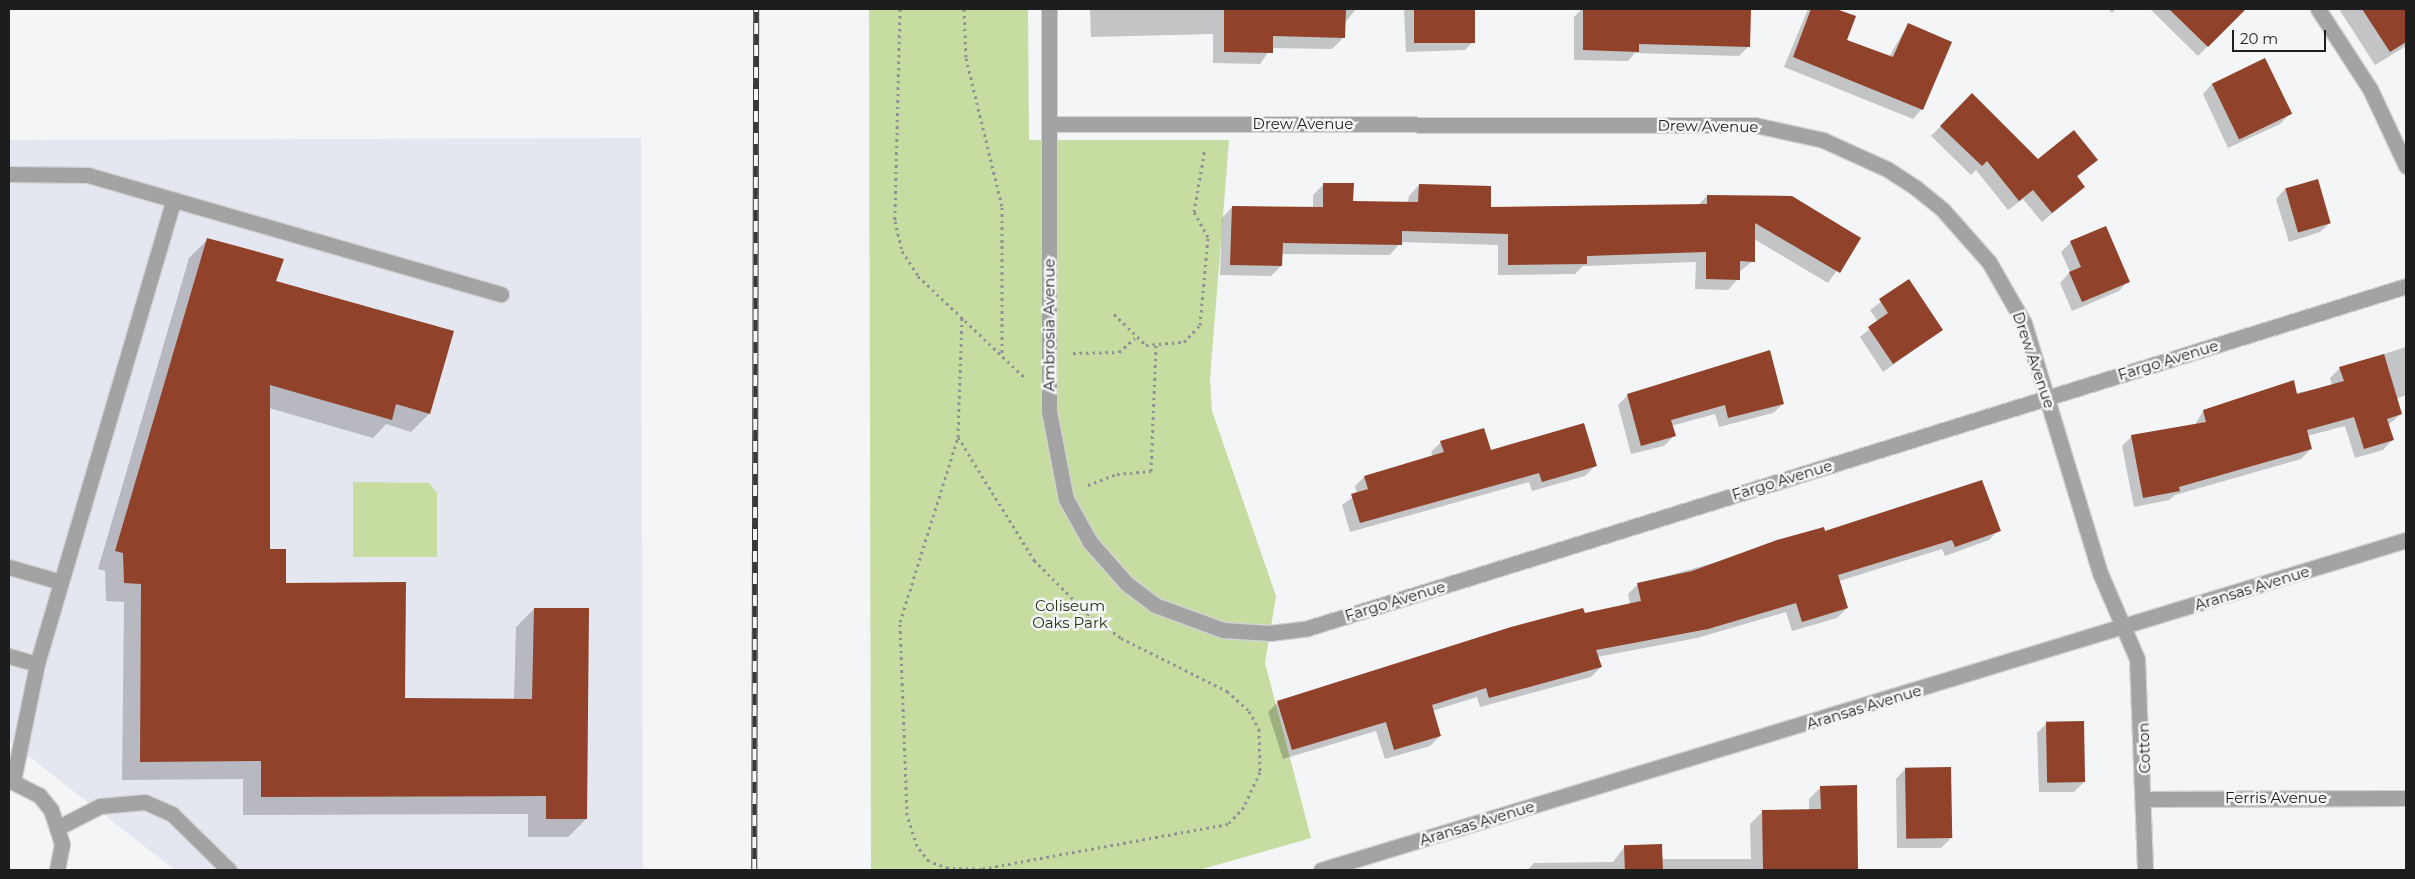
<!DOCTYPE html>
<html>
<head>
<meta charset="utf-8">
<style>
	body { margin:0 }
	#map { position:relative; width:2415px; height:879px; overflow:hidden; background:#f4f5f7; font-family:Montserrat,sans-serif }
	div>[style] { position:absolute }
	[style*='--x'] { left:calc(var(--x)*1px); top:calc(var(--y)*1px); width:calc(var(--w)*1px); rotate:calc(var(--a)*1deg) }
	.built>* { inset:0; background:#e5e7f0 }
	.green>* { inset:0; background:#c6dca0 }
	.shadow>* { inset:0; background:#0003 }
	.building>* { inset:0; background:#90422a; transform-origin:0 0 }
	.path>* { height:3px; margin-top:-1.5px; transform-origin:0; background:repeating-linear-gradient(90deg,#909192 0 2.5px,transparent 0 6.5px) }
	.roads { filter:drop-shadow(1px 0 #d2d2d4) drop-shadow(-1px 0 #d2d2d4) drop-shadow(0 1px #d2d2d4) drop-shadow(0 -1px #d2d2d4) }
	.lane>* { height:15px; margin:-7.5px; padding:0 7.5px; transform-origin:7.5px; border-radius:7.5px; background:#a4a3a3 }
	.street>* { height:15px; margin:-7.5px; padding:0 7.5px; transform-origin:7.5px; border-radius:7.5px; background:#a4a3a3 }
	.rail>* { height:5.5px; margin-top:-2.75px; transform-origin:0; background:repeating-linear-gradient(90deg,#f4f5f7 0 11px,#383839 0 22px); box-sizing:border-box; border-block:1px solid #383839 }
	span { translate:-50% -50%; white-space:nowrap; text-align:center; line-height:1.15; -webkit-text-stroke:5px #f4f5f7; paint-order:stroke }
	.street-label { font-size:15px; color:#1d1d1e }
	.park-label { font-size:15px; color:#2a3513 }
	.frame { position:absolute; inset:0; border:10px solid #1d1d1e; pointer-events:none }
	.scale { position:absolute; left:2232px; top:30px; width:94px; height:22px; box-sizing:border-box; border:2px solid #1d1d1e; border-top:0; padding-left:6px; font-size:15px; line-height:18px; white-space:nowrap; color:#1d1d1e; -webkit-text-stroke:4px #f4f5f7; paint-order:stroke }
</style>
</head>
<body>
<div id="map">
	<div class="built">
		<i style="clip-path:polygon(641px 138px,643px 870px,175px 870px,9px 741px,9px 140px)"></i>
	</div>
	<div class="green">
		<i style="clip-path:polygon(869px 9px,1028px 9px,1029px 140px,1229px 140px,1210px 379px,1212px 411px,1276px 596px,1265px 663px,1311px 838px,1199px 870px,871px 870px)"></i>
		<i style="clip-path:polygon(353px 482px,429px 483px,437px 493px,437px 557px,353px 557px)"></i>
	</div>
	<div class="shadow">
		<i style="clip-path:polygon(1090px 9px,1356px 9px,1344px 24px,1344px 37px,1332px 49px,1271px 48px,1260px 64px,1213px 63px,1213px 34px,1091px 37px)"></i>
		<i style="clip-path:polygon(1404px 9px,1473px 9px,1475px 40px,1465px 50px,1406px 52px)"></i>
		<i style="clip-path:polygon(1582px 9px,1750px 9px,1749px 46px,1739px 56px,1635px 53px,1628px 61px,1574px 60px,1574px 17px)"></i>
		<i style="clip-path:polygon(1808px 9px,1833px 9px,1855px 17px,1846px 41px,1889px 57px,1908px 24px,1922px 109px,1913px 119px,1784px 67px)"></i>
		<i style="clip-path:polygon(2108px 9px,2116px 9px,2112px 13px)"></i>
		<i style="clip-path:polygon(2150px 9px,2221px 9px,2233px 20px,2198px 56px)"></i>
		<i style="clip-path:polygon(2339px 9px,2406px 9px,2406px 46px,2375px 65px)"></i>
		<i style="clip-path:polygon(2265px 59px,2290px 114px,2280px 124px,2228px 148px,2203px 94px,2212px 84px)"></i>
		<i style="clip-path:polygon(1972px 95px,2038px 161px,2096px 160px,2076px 178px,2084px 187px,2042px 222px,2023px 199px,2008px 210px,1976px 170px,1971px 175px,1931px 136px)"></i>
		<i style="clip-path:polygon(2317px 180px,2330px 223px,2320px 232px,2289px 242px,2276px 199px,2285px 189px)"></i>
		<i style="clip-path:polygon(1324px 184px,1352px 203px,1408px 203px,1409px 196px,1419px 185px,1489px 209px,1698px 205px,1707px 196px,1860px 238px,1828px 283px,1754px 239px,1753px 261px,1739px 272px,1738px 279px,1728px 290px,1695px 289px,1696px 262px,1583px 266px,1575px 274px,1498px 275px,1498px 245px,1401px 242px,1390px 255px,1282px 254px,1281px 266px,1271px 276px,1220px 275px,1222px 218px,1232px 207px,1313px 208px,1313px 195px)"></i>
		<i style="clip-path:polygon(207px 240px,275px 281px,452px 332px,429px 414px,411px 432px,386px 424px,373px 438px,269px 408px,269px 550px,285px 584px,404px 699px,514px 700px,516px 627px,534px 609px,586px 819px,568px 837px,528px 837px,528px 814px,243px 815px,243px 779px,122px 780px,124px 602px,106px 601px,105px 571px,98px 569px,189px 258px)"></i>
		<i style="clip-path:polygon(2071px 242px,2128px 281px,2119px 291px,2072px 311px,2060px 283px,2070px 272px,2061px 252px)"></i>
		<i style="clip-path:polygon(1909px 281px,1942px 330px,1883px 372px,1860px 337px,1878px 322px,1870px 310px)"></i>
		<i style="clip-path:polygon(2406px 347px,2406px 395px,2396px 399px,2401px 414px,2388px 425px,2392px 440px,2383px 450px,2355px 458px,2345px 426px,2307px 436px,2311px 449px,2301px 459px,2175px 495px,2169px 500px,2134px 507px,2122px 446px,2132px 436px,2195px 425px,2203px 411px,2332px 386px,2330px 378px,2340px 368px)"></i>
		<i style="clip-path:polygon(1628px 395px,1783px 404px,1773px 413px,1719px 427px,1715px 414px,1671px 426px,1674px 436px,1664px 446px,1631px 454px,1618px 405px)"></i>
		<i style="clip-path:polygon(1441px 442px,1490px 451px,1595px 466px,1585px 476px,1532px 491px,1529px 482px,1350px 532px,1342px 505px,1357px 494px,1355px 486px,1364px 477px,1433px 457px,1431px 452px)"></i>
		<i style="clip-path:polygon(1999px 530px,1989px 540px,1945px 556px,1942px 549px,1839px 581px,1847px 608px,1837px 618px,1792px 631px,1786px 612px,1697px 638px,1597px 657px,1601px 667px,1591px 677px,1480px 707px,1477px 697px,1432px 711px,1440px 736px,1430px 746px,1385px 759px,1376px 731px,1283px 759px,1268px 712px,1278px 702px,1630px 604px,1628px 594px,1638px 584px,1824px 532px)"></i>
		<i style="clip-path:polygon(2047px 723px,2084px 782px,2074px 792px,2039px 792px,2037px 733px)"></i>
		<i style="clip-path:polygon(1905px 769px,1951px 838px,1941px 848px,1897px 848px,1896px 779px)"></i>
		<i style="clip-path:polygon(1855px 786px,1857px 870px,1527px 870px,1534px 863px,1613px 862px,1625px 846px,1661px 859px,1751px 859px,1750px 824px,1762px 812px,1809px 811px,1809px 799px,1821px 787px)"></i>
	</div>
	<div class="building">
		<i style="clip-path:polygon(1224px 9px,1346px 9px,1345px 38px,1273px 36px,1273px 53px,1224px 52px)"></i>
		<i style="left:1414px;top:9px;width:61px;height:34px"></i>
		<i style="clip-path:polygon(1583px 9px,1751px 9px,1750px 47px,1639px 44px,1639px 52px,1583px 50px)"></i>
		<i style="clip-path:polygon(1811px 9px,1836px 9px,1856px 16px,1847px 40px,1893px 57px,1908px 23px,1952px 42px,1923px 110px,1793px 57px)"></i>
		<i style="clip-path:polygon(2169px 9px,2246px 9px,2208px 47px)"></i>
		<i style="clip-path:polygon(2362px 9px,2406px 9px,2406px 42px,2390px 52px)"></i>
		<i style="left:2265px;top:58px;width:62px;height:59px;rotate:64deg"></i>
		<i style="clip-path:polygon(1972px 93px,2038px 159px,2074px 130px,2098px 160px,2077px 176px,2085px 187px,2052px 213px,2033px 190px,2019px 201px,1987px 161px,1982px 166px,1940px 126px)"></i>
		<i style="left:2318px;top:179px;width:46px;height:34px;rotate:74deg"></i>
		<i style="clip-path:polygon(1323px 183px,1354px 183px,1353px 201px,1418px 202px,1419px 184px,1491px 186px,1491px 207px,1707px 204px,1707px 195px,1792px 196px,1861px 238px,1840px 273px,1755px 223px,1755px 262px,1740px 261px,1740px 280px,1706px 279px,1706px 252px,1587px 256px,1587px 264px,1508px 265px,1508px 234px,1402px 231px,1402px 245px,1283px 243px,1282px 266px,1230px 265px,1232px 206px,1323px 207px)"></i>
		<i style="clip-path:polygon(2106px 226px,2130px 282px,2082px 302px,2069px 272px,2081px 267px,2070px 241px)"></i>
		<i style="clip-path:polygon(207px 238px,284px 259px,276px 281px,454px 331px,430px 414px,396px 404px,392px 420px,270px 385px,270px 549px,286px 549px,286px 583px,406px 582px,405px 698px,532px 699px,534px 608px,589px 608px,587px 819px,546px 819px,546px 796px,261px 797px,261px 761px,140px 762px,141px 584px,124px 583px,123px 553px,115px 551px)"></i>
		<i style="clip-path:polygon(1909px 279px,1943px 330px,1893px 364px,1868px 327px,1888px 313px,1879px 299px)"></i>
		<i style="clip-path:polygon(1770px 350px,1784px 404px,1728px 418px,1725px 405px,1671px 420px,1676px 436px,1641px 446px,1627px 394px)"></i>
		<i style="clip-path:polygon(2384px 354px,2402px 414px,2387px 419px,2394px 440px,2364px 449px,2354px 417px,2307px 430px,2312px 449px,2179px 487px,2180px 491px,2143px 498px,2131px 435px,2206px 422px,2203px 410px,2294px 380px,2297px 394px,2344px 381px,2339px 367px)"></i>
		<i style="clip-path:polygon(1584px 423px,1597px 466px,1542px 482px,1539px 473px,1360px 523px,1351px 494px,1368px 489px,1364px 476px,1444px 452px,1440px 441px,1484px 428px,1491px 450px)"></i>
		<i style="clip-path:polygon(1982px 480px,2001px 531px,1955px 547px,1952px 540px,1838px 575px,1848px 608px,1802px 622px,1796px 603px,1708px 629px,1596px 650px,1602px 667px,1489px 698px,1486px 688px,1432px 705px,1441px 736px,1394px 750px,1386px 722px,1292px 750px,1277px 701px,1511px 627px,1583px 608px,1585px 613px,1641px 601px,1637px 583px,1692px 571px,1777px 540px,1824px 527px,1825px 531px)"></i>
		<i style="left:2084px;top:721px;width:61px;height:38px;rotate:89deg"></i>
		<i style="left:1951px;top:767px;width:71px;height:46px;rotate:89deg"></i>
		<i style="clip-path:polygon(1857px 785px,1858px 870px,1763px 870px,1762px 810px,1821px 809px,1820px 786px)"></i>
		<i style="left:1662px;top:844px;width:26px;height:38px;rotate:88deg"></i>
	</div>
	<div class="path">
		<i style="--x:900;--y:9;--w:212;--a:91.4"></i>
		<i style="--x:895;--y:221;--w:31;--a:77"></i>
		<i style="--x:902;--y:251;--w:30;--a:57"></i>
		<i style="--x:918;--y:276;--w:146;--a:43.6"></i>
		<i style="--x:964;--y:9;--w:49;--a:87.7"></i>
		<i style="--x:966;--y:58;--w:153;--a:76.4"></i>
		<i style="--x:1002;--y:207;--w:147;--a:90"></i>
		<i style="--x:1114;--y:314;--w:45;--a:44.1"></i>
		<i style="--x:1146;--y:345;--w:38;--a:-5"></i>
		<i style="--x:1184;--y:342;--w:23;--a:-47"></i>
		<i style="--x:1200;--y:325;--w:88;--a:-84.8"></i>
		<i style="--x:1208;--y:237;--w:29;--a:-119"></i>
		<i style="--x:1194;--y:212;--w:65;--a:-80.2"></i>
		<i style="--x:1073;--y:353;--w:46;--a:-1.2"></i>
		<i style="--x:1119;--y:352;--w:21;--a:-41"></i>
		<i style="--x:958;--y:437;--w:145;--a:58.3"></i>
		<i style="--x:1034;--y:560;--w:75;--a:45"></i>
		<i style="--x:1087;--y:613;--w:42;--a:36.3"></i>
		<i style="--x:1121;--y:638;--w:119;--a:26.6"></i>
		<i style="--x:1227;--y:691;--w:30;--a:42"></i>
		<i style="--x:1249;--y:711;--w:21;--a:61"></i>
		<i style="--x:1259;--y:729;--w:43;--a:88.7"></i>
		<i style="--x:1260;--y:772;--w:38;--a:115"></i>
		<i style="--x:1244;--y:807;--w:23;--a:133"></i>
		<i style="--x:1228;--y:824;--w:251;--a:169.7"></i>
		<i style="--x:981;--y:869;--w:33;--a:-178"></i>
		<i style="--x:948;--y:868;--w:20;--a:-160"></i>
		<i style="--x:929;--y:861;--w:19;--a:-129"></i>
		<i style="--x:917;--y:846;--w:33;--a:-108"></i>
		<i style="--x:907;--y:815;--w:193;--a:-92.1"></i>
		<i style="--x:900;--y:622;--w:194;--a:-72.6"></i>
		<i style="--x:958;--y:437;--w:120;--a:-88.1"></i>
		<i style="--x:1088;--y:485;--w:31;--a:-21"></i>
		<i style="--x:1117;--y:474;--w:34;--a:-5"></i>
		<i style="--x:1151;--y:471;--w:126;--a:-87.7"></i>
	</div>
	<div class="roads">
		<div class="lane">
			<i style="--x:9;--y:174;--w:79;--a:0.7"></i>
			<i style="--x:88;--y:175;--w:430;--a:16.1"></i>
			<i style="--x:9;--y:567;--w:54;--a:16.1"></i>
			<i style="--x:9;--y:656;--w:29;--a:16"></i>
			<i style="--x:37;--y:664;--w:484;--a:-73.6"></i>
			<i style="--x:13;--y:781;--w:119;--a:-78.4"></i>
			<i style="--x:59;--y:827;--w:46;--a:-27.1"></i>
			<i style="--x:100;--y:806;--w:45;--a:-5.1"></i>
			<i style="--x:145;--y:802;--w:30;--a:24"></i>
			<i style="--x:172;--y:814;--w:80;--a:44.5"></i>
		</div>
		<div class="street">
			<i style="--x:1049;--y:9;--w:402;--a:90"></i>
			<i style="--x:1049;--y:411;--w:90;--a:79.1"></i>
			<i style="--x:1066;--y:499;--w:49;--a:60.8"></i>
			<i style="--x:1090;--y:542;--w:55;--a:48.7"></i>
			<i style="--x:1126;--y:583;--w:36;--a:37"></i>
			<i style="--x:1155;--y:605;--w:72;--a:20.2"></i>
			<i style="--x:1223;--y:630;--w:47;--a:3.7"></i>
			<i style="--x:1270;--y:633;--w:38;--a:-7"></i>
			<i style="--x:1308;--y:628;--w:1150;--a:-17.3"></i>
			<i style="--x:2318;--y:9;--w:95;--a:57"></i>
			<i style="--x:2370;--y:89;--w:85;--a:64.9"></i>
			<i style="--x:1049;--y:124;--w:706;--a:0.08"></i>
			<i style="--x:1755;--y:125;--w:70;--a:12.4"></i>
			<i style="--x:1823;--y:140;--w:70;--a:24.4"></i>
			<i style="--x:1887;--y:169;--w:35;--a:33"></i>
			<i style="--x:1916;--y:188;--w:35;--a:39"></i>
			<i style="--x:1943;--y:210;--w:69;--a:48.5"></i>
			<i style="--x:1989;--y:262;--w:70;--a:60.2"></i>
			<i style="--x:2024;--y:323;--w:261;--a:73.1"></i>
			<i style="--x:2100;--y:573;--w:94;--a:66.7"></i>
			<i style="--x:2137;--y:659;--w:211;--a:87.8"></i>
			<i style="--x:9;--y:780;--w:34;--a:27"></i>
			<i style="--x:39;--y:795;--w:19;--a:51"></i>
			<i style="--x:51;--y:810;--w:36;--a:72"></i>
			<i style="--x:62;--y:844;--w:26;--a:101"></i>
			<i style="--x:2145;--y:799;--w:261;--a:-0.2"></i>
			<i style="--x:1321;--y:870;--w:1134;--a:-16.92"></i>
		</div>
	</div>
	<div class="rail">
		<i style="--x:754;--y:870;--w:861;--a:-89.87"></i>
	</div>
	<div class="street-label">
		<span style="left:1303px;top:124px">Drew Avenue</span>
		<span style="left:1708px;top:126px;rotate:1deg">Drew Avenue</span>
		<span style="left:1049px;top:325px;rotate:-90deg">Ambrosia Avenue</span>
		<span style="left:2034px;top:360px;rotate:71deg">Drew Avenue</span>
		<span style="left:2168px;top:360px;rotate:-17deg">Fargo Avenue</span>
		<span style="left:1782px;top:480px;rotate:-17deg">Fargo Avenue</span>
		<span style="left:2252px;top:588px;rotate:-17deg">Aransas Avenue</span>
		<span style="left:1395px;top:601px;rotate:-17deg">Fargo Avenue</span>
		<span style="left:1864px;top:707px;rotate:-17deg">Aransas Avenue</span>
		<span style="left:2144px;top:748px;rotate:-92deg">Cotton</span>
		<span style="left:2276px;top:798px">Ferris Avenue</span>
		<span style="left:1477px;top:823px;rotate:-17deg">Aransas Avenue</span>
	</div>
	<div class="park-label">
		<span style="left:1070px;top:614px">Coliseum<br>Oaks Park</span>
	</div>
	<div class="frame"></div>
	<div class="scale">20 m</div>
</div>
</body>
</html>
